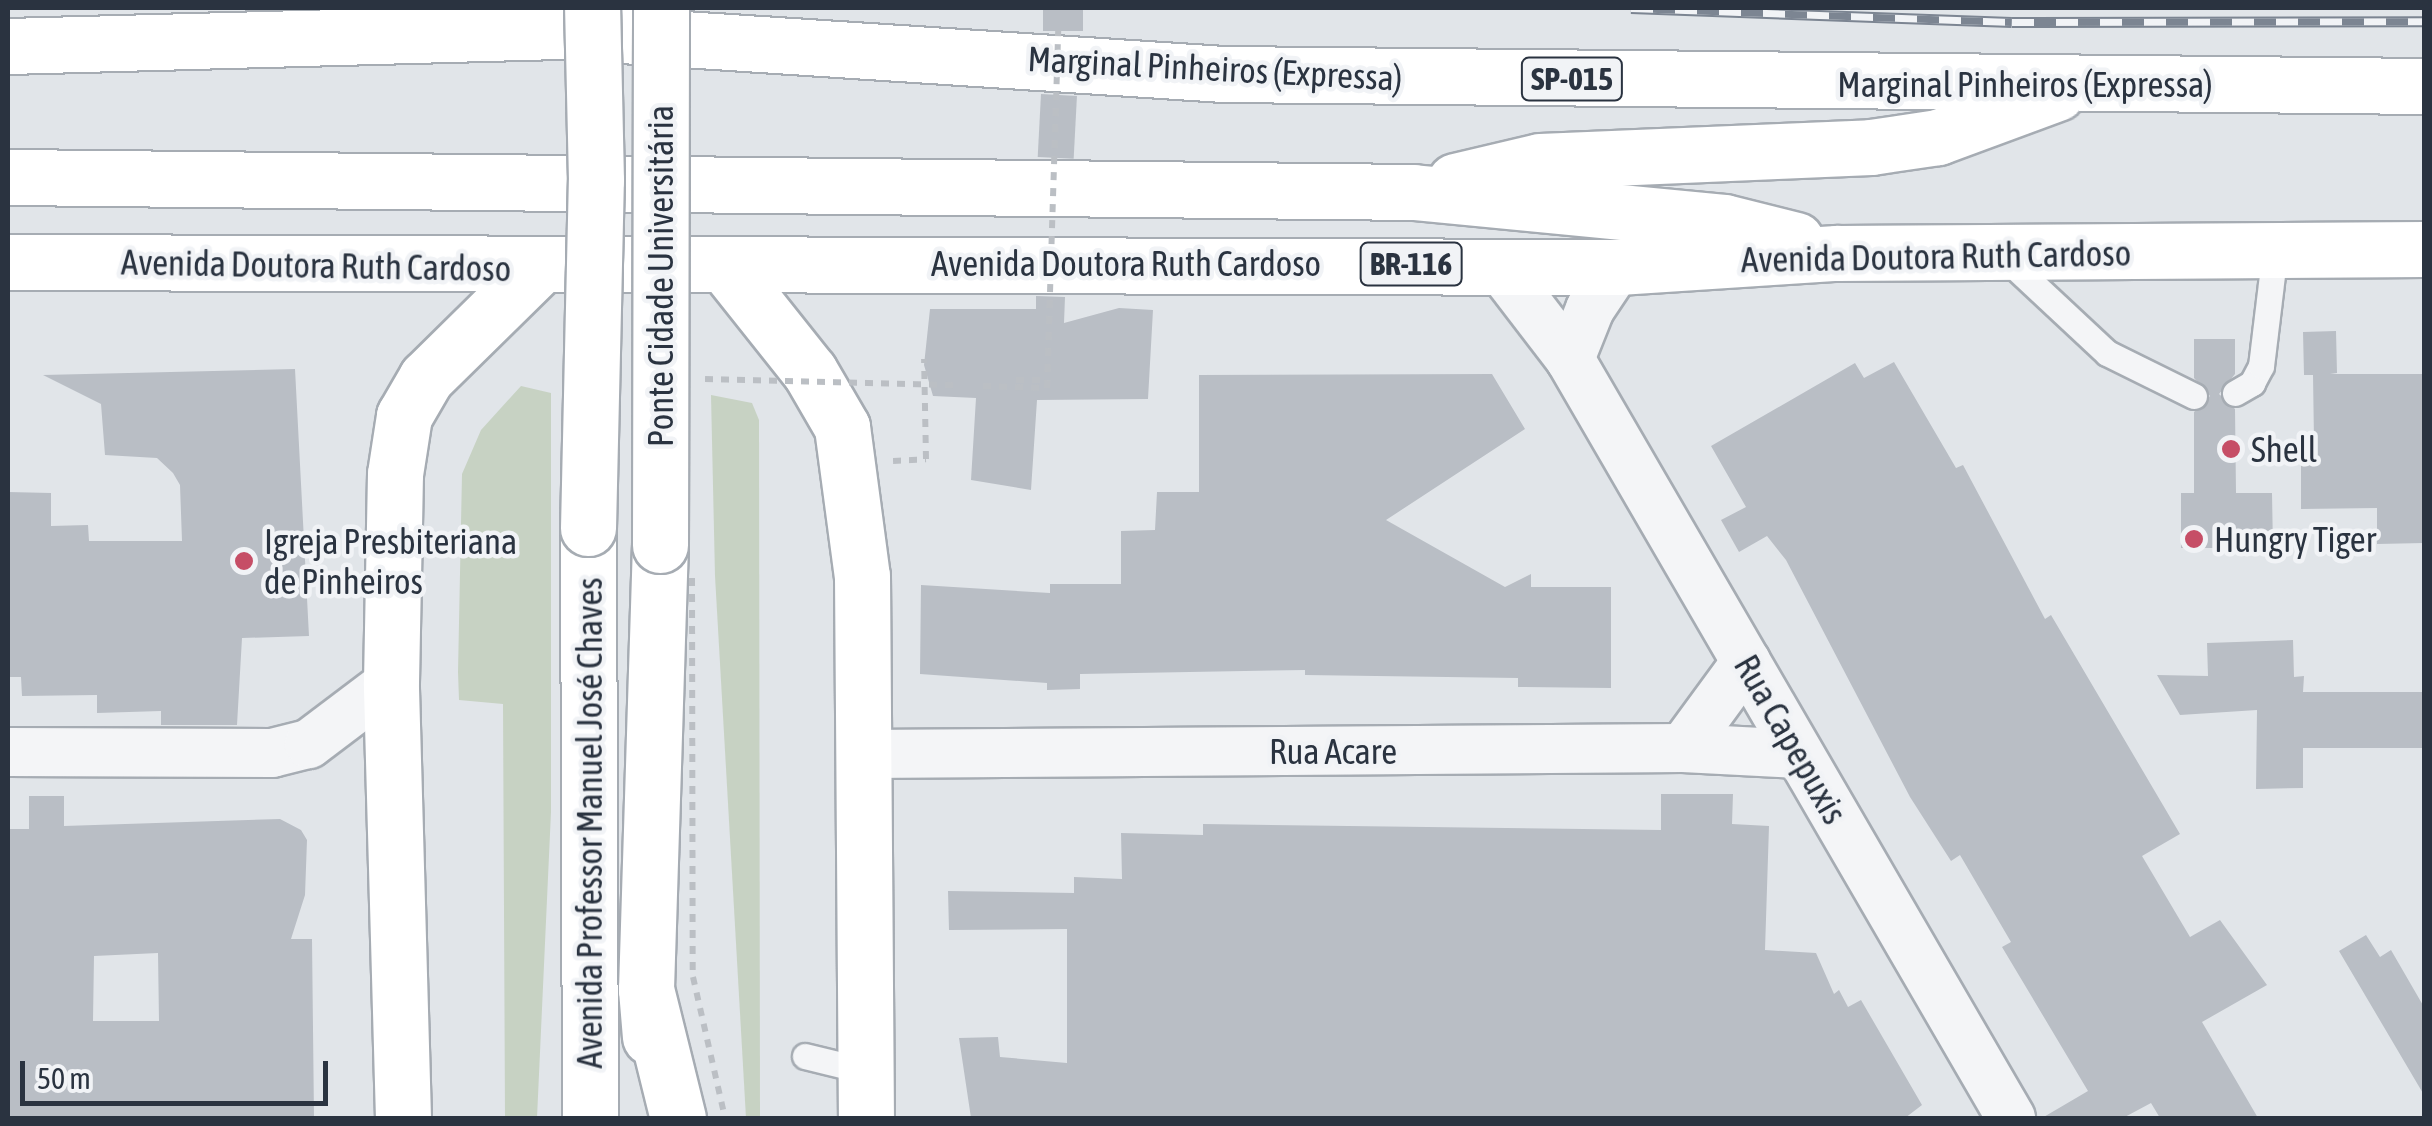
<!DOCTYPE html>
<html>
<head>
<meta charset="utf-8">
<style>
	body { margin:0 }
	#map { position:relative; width:2432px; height:1126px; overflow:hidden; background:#e1e5e9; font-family:"Asap Condensed",sans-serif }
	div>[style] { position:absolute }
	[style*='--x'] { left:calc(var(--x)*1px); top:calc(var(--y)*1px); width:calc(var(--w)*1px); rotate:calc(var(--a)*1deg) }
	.green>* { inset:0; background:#c7d2c3 }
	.building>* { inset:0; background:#b9bec5; transform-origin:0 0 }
	.path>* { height:6px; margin-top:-3px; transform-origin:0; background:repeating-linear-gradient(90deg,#bbbfc4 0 8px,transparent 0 16px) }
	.roads { filter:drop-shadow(2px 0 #a6acb3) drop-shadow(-2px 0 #a6acb3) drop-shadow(0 2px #a6acb3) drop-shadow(0 -2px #a6acb3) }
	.lane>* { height:25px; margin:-12.5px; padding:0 12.5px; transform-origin:12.5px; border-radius:12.5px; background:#f4f5f7 }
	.street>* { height:48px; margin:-24px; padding:0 24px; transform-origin:24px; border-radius:24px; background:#f4f5f7 }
	.secondary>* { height:55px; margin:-27.5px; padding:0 27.5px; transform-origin:27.5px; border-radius:27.5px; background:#fff }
	.highway>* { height:55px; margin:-27.5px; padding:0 27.5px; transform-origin:27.5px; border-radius:27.5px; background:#fff }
	.rail>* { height:11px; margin-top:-5.5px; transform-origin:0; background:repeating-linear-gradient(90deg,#f1f3f6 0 22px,#7c8592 0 44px); box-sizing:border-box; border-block:2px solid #7c8592 }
	.path-bridge>* { height:6px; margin-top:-3px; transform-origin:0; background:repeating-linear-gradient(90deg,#bbbfc4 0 8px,transparent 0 16px) }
	.bridges { filter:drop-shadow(2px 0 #a6acb3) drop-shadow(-2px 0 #a6acb3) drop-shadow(0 2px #a6acb3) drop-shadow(0 -2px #a6acb3) }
	.secondary-bridge>* { height:55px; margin:-27.5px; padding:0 27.5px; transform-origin:27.5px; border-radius:27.5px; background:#fff }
	.dots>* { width:28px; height:28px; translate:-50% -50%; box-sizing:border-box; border:5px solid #f1f3f6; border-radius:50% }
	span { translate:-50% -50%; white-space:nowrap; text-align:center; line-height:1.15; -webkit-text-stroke:9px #f1f3f6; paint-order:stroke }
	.shield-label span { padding:2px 8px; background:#f1f3f6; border:2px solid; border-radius:8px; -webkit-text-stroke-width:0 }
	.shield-label { font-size:32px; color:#2a3340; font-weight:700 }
	.street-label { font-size:35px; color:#2a3340 }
	.poi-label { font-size:35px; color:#2a3340 }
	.left { translate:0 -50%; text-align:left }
	.frame { position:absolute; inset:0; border:10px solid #2a3340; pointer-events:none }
	.scale { position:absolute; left:20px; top:1061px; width:308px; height:45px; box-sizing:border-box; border:5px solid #2a3340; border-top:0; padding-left:12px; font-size:30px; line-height:35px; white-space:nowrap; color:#2a3340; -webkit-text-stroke:8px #f1f3f6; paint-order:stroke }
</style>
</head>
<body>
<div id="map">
	<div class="green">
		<i style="clip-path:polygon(521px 386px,551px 393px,551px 812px,537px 1118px,505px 1118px,503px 704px,459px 700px,458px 672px,462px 474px,481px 430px)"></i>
		<i style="clip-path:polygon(711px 395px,752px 403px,759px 420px,760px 1118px,746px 1118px,715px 576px)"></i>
	</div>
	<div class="building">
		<i style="left:1043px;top:8px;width:40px;height:23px"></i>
		<i style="left:1041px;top:94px;width:36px;height:63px;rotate:3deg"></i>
		<i style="clip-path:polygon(1036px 296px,1065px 297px,1064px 323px,1119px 308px,1153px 310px,1148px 399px,1037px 400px,1031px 490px,971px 480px,976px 398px,933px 396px,924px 365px,930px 309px,1036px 309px)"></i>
		<i style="clip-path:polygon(2336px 331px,2337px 373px,2330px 374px,2424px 374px,2424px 543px,2377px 544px,2377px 508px,2301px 509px,2301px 441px,2314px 441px,2313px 375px,2304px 375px,2303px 332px)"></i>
		<i style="clip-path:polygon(2194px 339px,2235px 339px,2235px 374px,2219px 394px,2235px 409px,2236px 493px,2272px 493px,2273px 548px,2181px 548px,2181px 493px,2194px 493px,2194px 412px,2210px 396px,2194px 378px)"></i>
		<i style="clip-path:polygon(1894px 362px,1956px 468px,1963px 465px,2045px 619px,2051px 615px,2180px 834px,2142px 856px,2190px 937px,2220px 920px,2267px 985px,2202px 1022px,2258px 1118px,2160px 1118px,2151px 1103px,2123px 1118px,2042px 1118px,2088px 1091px,2002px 947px,2011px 942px,1960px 855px,1951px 861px,1910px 797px,1786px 560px,1767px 536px,1739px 552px,1721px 520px,1746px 507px,1711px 446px,1855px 363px,1864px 378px)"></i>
		<i style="clip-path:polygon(295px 369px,309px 636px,242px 638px,237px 725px,161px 725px,161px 711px,97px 713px,97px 695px,22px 696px,21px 677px,8px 677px,8px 492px,51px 493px,51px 526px,88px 525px,89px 541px,182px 541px,180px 485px,173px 473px,157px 458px,105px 455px,101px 404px,43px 375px)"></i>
		<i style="clip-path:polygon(1492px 374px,1525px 429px,1386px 520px,1505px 587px,1531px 574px,1531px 587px,1611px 587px,1611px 688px,1518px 687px,1518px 678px,1305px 675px,1305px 670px,1080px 674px,1080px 689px,1047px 690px,1047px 683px,920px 674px,921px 585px,1050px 593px,1050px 584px,1121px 584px,1121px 531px,1155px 530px,1157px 492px,1199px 492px,1199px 375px)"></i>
		<i style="clip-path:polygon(2293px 640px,2294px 677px,2304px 676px,2303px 692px,2424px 692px,2424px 748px,2303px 748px,2303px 788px,2256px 789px,2257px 710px,2180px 715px,2157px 675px,2208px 676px,2207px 643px)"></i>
		<i style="clip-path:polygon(1661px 794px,1733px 794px,1732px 824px,1769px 826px,1765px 950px,1816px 953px,1834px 994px,1839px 990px,1848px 1007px,1861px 1000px,1922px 1105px,1905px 1118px,971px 1118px,959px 1038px,998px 1037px,1000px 1057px,1067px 1063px,1067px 929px,949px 930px,948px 891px,1074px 893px,1074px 877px,1122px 879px,1121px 833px,1203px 835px,1203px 824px,1661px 830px)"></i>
		<i style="clip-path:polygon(evenodd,29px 796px,64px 796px,64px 826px,280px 819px,301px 830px,307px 840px,305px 895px,291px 939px,312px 939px,314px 1118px,8px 1118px,8px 829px,29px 829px,29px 796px,158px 953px,159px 1021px,93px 1021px,94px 956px,158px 953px)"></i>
		<i style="clip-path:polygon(2366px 935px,2380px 957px,2391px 950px,2424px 1007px,2424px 1095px,2339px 951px)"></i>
	</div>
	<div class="path">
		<i style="--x:1016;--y:380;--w:31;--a:0"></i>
		<i style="--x:893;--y:461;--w:33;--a:-3"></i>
		<i style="--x:926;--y:459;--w:100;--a:-91.1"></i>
	</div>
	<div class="roads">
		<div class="lane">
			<i style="--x:2003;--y:256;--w:142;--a:43"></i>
			<i style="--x:2107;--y:353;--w:97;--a:26.3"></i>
			<i style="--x:2235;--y:393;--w:20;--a:-30"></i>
			<i style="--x:2252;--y:383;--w:19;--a:-62"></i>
			<i style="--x:2261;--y:366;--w:117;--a:-83.1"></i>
			<i style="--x:805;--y:1056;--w:63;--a:13.8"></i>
		</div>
		<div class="street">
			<i style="--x:1498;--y:265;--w:118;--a:52.5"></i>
			<i style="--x:1570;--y:359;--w:878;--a:59.84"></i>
			<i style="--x:1570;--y:359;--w:54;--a:-68.2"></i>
			<i style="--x:1590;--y:309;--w:50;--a:-56.3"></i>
			<i style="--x:1683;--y:748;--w:107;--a:-53.8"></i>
			<i style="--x:8;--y:752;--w:264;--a:0.2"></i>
			<i style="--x:272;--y:753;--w:38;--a:-14"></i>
			<i style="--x:309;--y:744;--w:103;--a:-37.1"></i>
			<i style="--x:866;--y:754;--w:817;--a:-0.42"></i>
			<i style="--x:1683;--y:748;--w:116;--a:3"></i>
		</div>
		<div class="secondary">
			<i style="--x:588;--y:528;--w:590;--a:89.81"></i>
			<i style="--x:650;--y:1037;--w:48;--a:-94.8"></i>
			<i style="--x:646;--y:989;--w:444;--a:-88.2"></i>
		</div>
		<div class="highway">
			<i style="--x:8;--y:46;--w:552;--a:-1.56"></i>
			<i style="--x:560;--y:31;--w:664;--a:3.71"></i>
			<i style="--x:1223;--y:74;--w:1201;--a:0.57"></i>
			<i style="--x:8;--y:177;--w:1405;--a:0.61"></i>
			<i style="--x:1413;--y:192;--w:312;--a:5.5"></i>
			<i style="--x:1724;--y:222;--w:74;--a:14"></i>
			<i style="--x:1455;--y:181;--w:87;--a:-13.2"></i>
			<i style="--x:1540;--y:161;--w:331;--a:-2.4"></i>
			<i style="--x:1871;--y:147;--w:68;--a:-8.5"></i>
			<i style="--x:1938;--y:137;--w:127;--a:-20.3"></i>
			<i style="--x:8;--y:262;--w:1610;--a:0.18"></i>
			<i style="--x:1618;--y:267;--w:219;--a:-3.7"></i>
			<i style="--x:1837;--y:253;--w:587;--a:-0.39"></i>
			<i style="--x:724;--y:264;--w:138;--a:51.5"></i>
			<i style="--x:810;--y:372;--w:64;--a:59.8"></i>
			<i style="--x:842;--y:427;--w:150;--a:82.4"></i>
			<i style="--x:862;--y:576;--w:542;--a:89.58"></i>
			<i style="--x:646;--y:989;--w:133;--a:76.1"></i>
			<i style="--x:403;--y:1118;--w:436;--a:-91.6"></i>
			<i style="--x:391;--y:682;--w:208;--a:-88.9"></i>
			<i style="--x:395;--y:474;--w:59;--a:-81.2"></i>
			<i style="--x:404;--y:416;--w:44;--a:-59.9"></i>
			<i style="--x:426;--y:378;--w:157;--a:-44.5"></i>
		</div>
	</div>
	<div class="rail">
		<i style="--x:1631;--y:8;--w:381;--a:2.1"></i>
		<i style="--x:2012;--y:22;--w:412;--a:-0.1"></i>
	</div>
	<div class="path-bridge">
		<i style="--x:705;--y:379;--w:254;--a:1.4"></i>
		<i style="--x:983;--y:386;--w:64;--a:1.8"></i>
		<i style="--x:1047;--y:388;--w:358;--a:-88.2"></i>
		<i style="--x:692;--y:578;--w:399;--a:89.9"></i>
		<i style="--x:693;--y:977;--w:145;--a:77.2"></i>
	</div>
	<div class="bridges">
		<div class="secondary-bridge">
			<i style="--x:588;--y:528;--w:348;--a:-88.7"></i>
			<i style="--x:596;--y:180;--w:172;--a:-91.3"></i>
			<i style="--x:660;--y:545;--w:537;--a:-89.89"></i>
		</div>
	</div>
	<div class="dots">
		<i style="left:2231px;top:449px;background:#c64e66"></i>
		<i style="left:2194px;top:539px;background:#c64e66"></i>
		<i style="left:244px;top:561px;background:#c64e66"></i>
	</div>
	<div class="shield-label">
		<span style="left:1572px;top:79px">SP-015</span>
		<span style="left:1411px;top:264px">BR-116</span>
	</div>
	<div class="street-label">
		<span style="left:1215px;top:68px;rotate:3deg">Marginal Pinheiros (Expressa)</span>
		<span style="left:2025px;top:84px">Marginal Pinheiros (Expressa)</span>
		<span style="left:1936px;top:256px;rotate:-1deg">Avenida Doutora Ruth Cardoso</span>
		<span style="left:1126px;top:263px">Avenida Doutora Ruth Cardoso</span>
		<span style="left:316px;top:265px;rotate:1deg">Avenida Doutora Ruth Cardoso</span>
		<span style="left:660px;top:276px;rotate:-90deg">Ponte Cidade Universitária</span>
		<span style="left:1791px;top:739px;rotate:60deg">Rua Capepuxis</span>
		<span style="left:1333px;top:751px">Rua Acare</span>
		<span style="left:589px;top:823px;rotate:-90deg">Avenida Professor Manuel José Chaves</span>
	</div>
	<div class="poi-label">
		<span class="left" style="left:2251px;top:449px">Shell</span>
		<span class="left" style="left:2214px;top:539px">Hungry Tiger</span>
		<span class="left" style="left:264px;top:561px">Igreja Presbiteriana<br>de Pinheiros</span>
	</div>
	<div class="frame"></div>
	<div class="scale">50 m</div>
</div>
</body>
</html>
